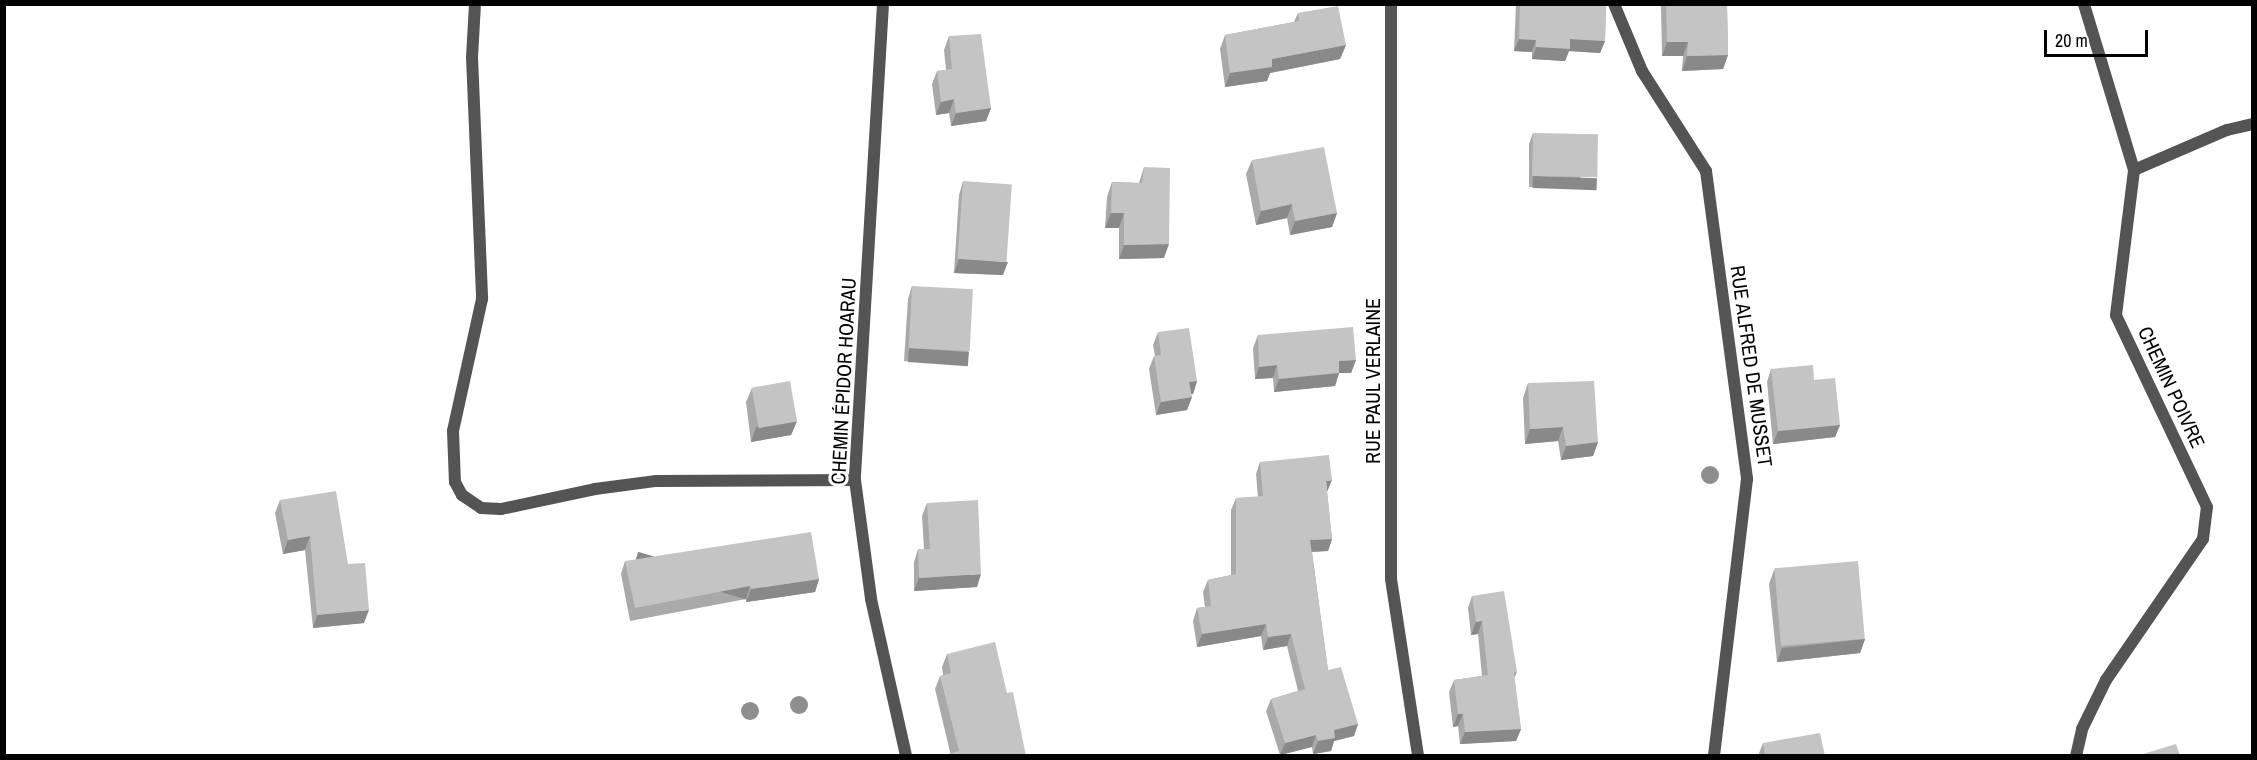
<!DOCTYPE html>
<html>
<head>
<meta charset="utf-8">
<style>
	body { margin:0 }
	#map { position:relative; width:2257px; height:760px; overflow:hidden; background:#fff; font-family:"Archivo Narrow",sans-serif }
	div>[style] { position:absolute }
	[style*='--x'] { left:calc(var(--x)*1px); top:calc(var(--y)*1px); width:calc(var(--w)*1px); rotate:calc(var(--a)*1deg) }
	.lane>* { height:12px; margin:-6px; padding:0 6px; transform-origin:6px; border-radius:6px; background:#545454 }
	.street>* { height:12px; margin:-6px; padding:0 6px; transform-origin:6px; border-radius:6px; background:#545454 }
	.trees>* { width:18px; height:18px; margin:-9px; border-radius:50%; background:#8e8e8e }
	.wall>* { inset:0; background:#a9a9a9 }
	.shaded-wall>* { inset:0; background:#898989; transform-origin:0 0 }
	.building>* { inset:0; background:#c4c4c4; transform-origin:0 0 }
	span { translate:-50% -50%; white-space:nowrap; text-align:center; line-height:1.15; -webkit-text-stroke:6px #fff; paint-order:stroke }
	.street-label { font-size:20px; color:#000 }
	.frame { position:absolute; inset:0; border:6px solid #000; pointer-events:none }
	.scale { position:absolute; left:2044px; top:30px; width:104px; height:27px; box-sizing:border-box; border:3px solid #000; border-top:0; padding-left:8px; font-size:18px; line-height:21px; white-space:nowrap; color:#000; -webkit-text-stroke:4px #fff; paint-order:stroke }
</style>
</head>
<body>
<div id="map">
	<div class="lane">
		<i style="--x:1614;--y:4;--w:73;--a:67.3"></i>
		<i style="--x:1642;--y:71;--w:119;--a:57.4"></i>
		<i style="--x:1706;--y:171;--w:311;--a:82.4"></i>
		<i style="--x:1747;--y:479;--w:279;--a:96.8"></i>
		<i style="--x:2134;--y:170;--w:101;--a:-23.3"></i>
		<i style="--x:2227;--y:130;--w:26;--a:-13"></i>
	</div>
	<div class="street">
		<i style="--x:475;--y:4;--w:53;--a:93.2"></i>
		<i style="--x:472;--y:57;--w:242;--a:87.6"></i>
		<i style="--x:482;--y:299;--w:135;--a:102.4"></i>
		<i style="--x:453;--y:431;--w:51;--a:87.8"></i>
		<i style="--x:455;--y:482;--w:15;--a:62"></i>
		<i style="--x:462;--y:495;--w:23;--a:34"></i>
		<i style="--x:481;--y:508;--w:20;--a:3"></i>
		<i style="--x:501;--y:509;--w:96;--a:-12"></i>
		<i style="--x:595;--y:489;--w:62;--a:-7.5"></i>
		<i style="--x:656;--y:481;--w:199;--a:-0.3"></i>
		<i style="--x:883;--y:4;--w:477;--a:93.4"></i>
		<i style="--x:855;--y:480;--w:120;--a:82.3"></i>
		<i style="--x:871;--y:599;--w:161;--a:77.4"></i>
		<i style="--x:1391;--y:4;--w:575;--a:90"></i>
		<i style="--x:1391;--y:579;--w:179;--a:81.3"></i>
		<i style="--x:2076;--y:756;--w:28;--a:-77"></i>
		<i style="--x:2082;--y:729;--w:55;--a:-63.9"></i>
		<i style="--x:2106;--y:680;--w:171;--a:-55.5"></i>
		<i style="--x:2203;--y:539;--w:32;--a:-83"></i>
		<i style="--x:2207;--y:507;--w:212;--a:-115.4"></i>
		<i style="--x:2116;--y:315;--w:146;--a:-82.9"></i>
		<i style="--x:2134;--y:170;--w:173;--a:-106.8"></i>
	</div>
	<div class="trees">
		<i style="left:1710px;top:475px"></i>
		<i style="left:799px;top:705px"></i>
		<i style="left:750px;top:711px"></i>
	</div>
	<div class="wall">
		<i style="clip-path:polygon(1516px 4px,1606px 4px,1605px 41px,1600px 53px,1569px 51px,1565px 61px,1532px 59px,1532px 52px,1514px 51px)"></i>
		<i style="clip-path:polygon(1662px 4px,1727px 4px,1728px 55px,1723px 69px,1682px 71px,1683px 56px,1662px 56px,1661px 7px)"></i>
		<i style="clip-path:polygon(1298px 13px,1346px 45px,1340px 59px,1270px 73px,1267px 81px,1225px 87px,1220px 49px,1225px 35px,1294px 22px)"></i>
		<i style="clip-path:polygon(949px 36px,991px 108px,986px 121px,951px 126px,949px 113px,936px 115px,932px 84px,937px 71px,946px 70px,944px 50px)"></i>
		<i style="clip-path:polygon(1533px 133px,1593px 189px,1529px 187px,1529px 144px)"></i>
		<i style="clip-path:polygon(1252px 160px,1337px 213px,1332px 227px,1290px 235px,1287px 218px,1256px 225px,1246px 174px)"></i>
		<i style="clip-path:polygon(1144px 167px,1164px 258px,1119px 259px,1119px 228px,1105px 228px,1107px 197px,1112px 182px,1139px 183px)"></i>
		<i style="clip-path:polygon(963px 181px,1003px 275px,954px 273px,959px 195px)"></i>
		<i style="clip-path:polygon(912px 286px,969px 352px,965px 365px,904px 361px,908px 299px)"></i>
		<i style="clip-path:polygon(1158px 332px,1197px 381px,1193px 394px,1191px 394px,1192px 397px,1187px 410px,1156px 415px,1149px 369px,1154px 356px,1155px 356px,1153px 345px)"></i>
		<i style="clip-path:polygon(1258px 335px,1356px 360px,1351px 373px,1339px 373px,1335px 386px,1274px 392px,1273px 378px,1255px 379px,1253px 348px)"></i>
		<i style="clip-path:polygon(1771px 369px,1814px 380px,1840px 425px,1835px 437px,1773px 444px,1767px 382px)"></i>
		<i style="clip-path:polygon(1528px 383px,1598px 442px,1593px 456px,1561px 460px,1558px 441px,1525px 444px,1523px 398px)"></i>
		<i style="clip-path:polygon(752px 388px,797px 421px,791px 435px,751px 442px,746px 402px)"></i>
		<i style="clip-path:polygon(1260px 462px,1327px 492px,1332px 539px,1328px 551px,1312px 552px,1328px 670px,1358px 724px,1354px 736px,1334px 741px,1331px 751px,1313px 754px,1312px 747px,1280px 755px,1266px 711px,1271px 699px,1298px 691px,1287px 646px,1263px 650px,1261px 636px,1197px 647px,1193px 621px,1197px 608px,1205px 607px,1203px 592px,1208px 580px,1231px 575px,1231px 510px,1236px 498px,1258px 497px,1256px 474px)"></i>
		<i style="clip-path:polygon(280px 500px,348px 564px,364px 623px,313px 628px,305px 550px,283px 554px,275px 513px)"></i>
		<i style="clip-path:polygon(927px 503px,977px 587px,914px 591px,914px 562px,918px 549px,924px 549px,922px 516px)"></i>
		<i style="clip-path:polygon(625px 561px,819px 579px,815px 592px,746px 602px,746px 599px,630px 621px,621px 574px)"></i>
		<i style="clip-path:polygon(1774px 570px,1865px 639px,1860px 653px,1777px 662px,1769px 584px)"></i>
		<i style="clip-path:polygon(1472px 596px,1517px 672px,1514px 679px,1521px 729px,1516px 741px,1460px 744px,1458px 726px,1453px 727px,1449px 692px,1454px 680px,1482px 676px,1478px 634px,1471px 635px,1468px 608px)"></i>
		<i style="clip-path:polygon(947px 654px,1007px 693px,1026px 756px,951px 756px,935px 689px,940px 676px,943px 675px,942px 667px)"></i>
		<i style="clip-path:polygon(1763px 743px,1825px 756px,1758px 756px)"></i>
	</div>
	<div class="shaded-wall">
		<i style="clip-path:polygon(1519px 39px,1536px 40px,1532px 52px,1514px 51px)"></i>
		<i style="clip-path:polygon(1570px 39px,1605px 41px,1600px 53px,1569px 51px,1565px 61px,1532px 59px,1536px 47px)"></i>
		<i style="clip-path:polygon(1667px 42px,1688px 42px,1683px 56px,1662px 56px)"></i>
		<i style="clip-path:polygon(1346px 45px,1340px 59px,1270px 73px,1267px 81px,1225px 87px,1230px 73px,1272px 59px)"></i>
		<i style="clip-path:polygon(1728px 55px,1723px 69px,1682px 71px,1687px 56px)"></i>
		<i style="clip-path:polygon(954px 99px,949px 113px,936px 115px,941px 102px)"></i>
		<i style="clip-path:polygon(991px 108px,986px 121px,951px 126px,956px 113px)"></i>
		<i style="left:1533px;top:176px;width:64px;height:12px;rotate:2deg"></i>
		<i style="clip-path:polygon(1292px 204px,1287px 218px,1256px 225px,1261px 211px)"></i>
		<i style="clip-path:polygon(1111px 213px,1124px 213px,1119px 228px,1105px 228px)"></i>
		<i style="clip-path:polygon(1337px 213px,1332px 227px,1290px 235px,1295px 221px)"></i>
		<i style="clip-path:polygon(1169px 244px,1164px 258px,1119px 259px,1124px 245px)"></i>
		<i style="clip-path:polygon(959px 259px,1008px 262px,1003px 275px,954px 273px)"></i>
		<i style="left:909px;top:348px;width:60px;height:14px;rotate:4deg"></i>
		<i style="clip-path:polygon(1356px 360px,1351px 373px,1339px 373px,1335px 386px,1274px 392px,1279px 379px,1339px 361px)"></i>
		<i style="clip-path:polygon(1277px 365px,1273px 378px,1255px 379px,1259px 367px)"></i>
		<i style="clip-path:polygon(1197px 381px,1193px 394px,1184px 395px,1189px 382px)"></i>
		<i style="clip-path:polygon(1192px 397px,1187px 410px,1156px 415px,1161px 402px)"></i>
		<i style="clip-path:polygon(797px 421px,791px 435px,751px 442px,756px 427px)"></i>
		<i style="clip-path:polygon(1840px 425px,1835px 437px,1773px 444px,1778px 431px)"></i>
		<i style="clip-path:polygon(1563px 427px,1558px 441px,1525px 444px,1530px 429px)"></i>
		<i style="clip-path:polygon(1598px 442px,1593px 456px,1561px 460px,1566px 446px)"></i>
		<i style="clip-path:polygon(1332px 480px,1327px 492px,1326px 481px)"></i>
		<i style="clip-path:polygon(310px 536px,305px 550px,283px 554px,288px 540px)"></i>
		<i style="clip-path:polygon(1332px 539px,1328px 551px,1305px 552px,1310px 540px)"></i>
		<i style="clip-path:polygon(981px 574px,977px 587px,914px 591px,919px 578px)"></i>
		<i style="clip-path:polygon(819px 579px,815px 592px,746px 602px,751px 589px)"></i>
		<i style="left:750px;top:586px;width:14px;height:117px;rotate:107deg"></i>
		<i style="clip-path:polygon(369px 610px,364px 623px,313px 628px,317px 615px)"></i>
		<i style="clip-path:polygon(1482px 621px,1478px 634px,1471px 635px,1476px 622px)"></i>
		<i style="clip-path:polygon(1266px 624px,1261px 636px,1197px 647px,1202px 634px)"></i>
		<i style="clip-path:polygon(1291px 634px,1287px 646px,1263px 650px,1268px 637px)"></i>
		<i style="clip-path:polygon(1865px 639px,1860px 653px,1777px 662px,1782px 648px)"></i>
		<i style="clip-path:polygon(1458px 714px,1463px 714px,1458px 726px,1453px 727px)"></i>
		<i style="clip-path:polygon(1358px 724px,1354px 736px,1334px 741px,1331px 751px,1313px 754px,1318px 741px,1334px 730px)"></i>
		<i style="clip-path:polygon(1521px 729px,1516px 741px,1460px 744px,1465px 732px)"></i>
		<i style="clip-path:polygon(1316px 735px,1312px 747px,1280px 755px,1285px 743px)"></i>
	</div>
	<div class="building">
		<i style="clip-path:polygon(1520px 4px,1606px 4px,1605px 41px,1570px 39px,1570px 49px,1536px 47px,1536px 40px,1519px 39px)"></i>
		<i style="clip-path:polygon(1666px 4px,1727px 4px,1728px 55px,1687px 56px,1688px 42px,1667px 42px)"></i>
		<i style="clip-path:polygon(1338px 6px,1346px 45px,1272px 59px,1272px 67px,1230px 73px,1225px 35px,1299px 21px,1298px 13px)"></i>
		<i style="clip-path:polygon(981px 34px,991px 108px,956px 113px,954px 99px,941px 102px,937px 71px,952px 69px,949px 36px)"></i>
		<i style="left:1533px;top:133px;width:65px;height:43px;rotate:1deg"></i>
		<i style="clip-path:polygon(1324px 147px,1337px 213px,1295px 221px,1292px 204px,1261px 211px,1252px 160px)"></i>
		<i style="clip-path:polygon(1144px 167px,1170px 168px,1169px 244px,1124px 245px,1124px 213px,1111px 213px,1112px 182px,1142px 183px)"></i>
		<i style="left:963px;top:181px;width:49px;height:78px;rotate:4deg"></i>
		<i style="left:912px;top:286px;width:61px;height:62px;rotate:3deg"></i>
		<i style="clip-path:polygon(1353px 327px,1356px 360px,1339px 361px,1339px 373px,1279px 379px,1277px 365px,1259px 367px,1258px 335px)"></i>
		<i style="clip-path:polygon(1189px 328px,1197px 381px,1189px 382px,1192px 397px,1161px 402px,1154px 356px,1161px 355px,1158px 332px)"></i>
		<i style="clip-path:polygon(1813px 365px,1814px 380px,1835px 378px,1840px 425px,1778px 431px,1771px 369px)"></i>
		<i style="left:790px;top:381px;width:41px;height:39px;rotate:80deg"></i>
		<i style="clip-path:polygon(1594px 381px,1598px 442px,1566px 446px,1563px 427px,1530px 429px,1528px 383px)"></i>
		<i style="clip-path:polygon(1329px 455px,1332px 480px,1326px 481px,1332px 539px,1310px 540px,1328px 670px,1341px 667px,1358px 724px,1334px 730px,1335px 738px,1318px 741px,1316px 735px,1285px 743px,1271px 699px,1305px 689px,1291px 634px,1268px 637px,1266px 624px,1202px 634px,1197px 608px,1211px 606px,1208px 580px,1236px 574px,1236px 498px,1263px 496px,1260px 462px)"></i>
		<i style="clip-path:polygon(336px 491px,348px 564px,365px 563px,369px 610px,317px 615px,310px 536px,288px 540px,280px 500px)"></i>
		<i style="clip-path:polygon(978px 500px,981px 574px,919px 578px,918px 549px,930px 549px,927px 503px)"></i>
		<i style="clip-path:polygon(811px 532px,819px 579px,751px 589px,750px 586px,635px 608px,625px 561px)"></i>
		<i style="left:1858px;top:561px;width:78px;height:84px;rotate:85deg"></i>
		<i style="clip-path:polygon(1504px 591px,1517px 672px,1514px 672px,1521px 729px,1465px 732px,1463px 714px,1458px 714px,1454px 680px,1494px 674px,1488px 675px,1482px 621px,1476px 622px,1472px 596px)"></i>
		<i style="clip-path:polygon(995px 642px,1007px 693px,1013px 692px,1026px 756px,953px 756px,952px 753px,959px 751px,940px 676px,951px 673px,947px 654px)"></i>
		<i style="clip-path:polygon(1820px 733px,1825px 756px,1765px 756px,1763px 743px)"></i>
		<i style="clip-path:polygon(2176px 744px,2180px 756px,2140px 756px,2140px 755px)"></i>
	</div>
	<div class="street-label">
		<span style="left:1752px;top:366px;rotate:82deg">RUE ALFRED DE MUSSET</span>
		<span style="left:843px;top:381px;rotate:-87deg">CHEMIN ÉPIDOR HOARAU</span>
		<span style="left:1372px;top:381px;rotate:-90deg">RUE PAUL VERLAINE</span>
		<span style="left:2172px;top:387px;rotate:65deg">CHEMIN POIVRE</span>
	</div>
	<div class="frame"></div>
	<div class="scale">20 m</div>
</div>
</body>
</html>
